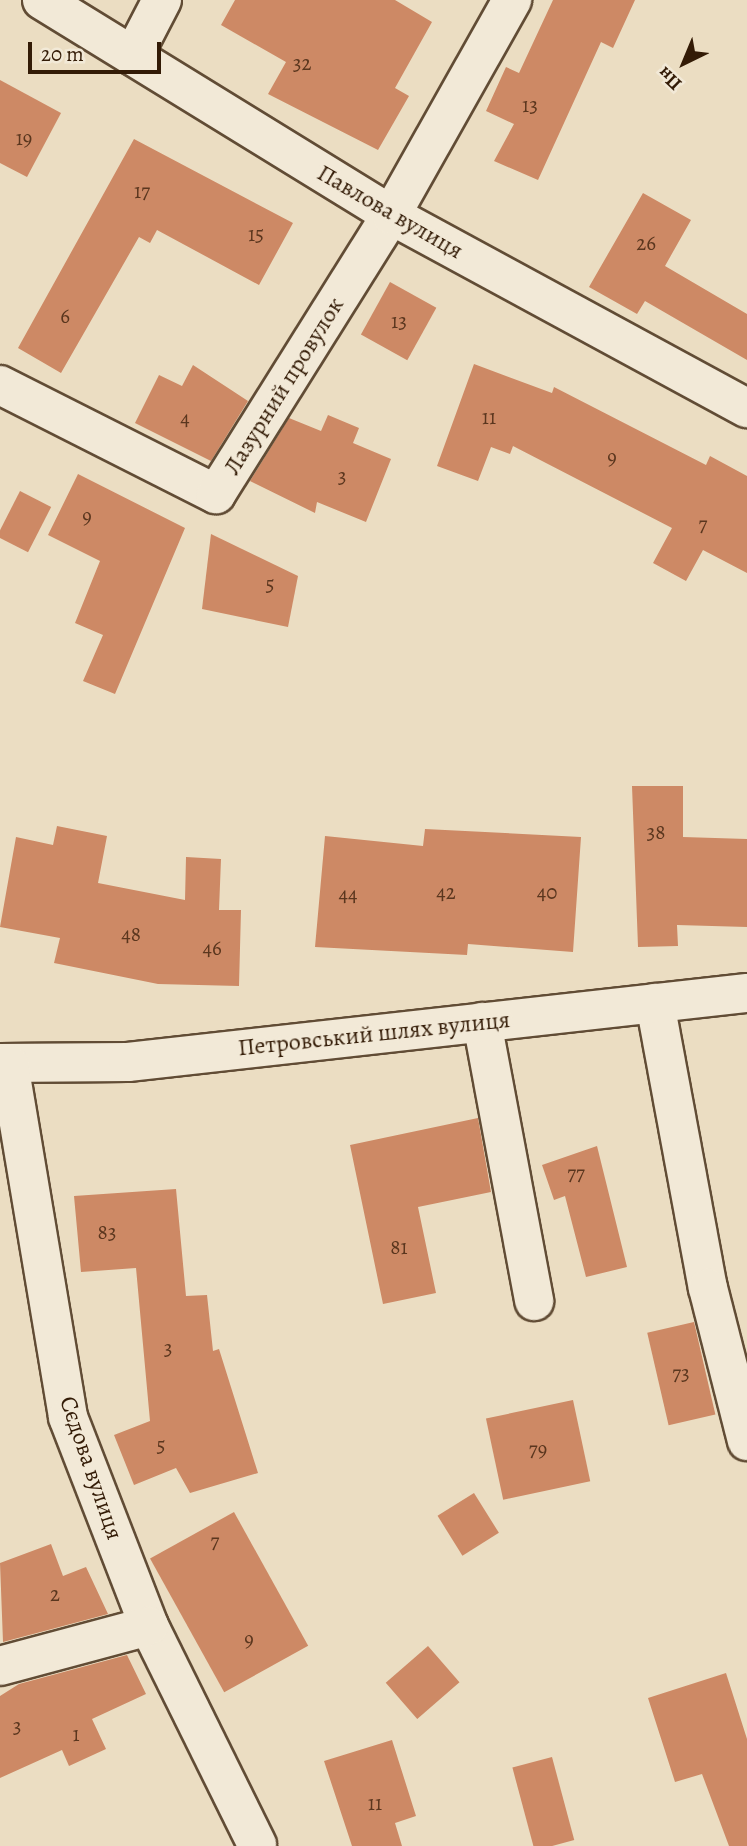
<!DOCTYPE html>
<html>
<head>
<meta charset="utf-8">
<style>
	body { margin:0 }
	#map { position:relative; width:747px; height:1846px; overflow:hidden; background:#ebddc2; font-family:Alegreya,serif }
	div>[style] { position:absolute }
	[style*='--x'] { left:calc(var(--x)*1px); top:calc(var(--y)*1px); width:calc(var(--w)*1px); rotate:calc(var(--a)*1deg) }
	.building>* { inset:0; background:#cd8965; transform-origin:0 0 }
	.roads { filter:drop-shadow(2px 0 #614c35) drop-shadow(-2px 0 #614c35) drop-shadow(0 2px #614c35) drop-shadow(0 -2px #614c35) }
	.minor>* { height:38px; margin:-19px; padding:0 19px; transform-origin:19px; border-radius:19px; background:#f2e9d7 }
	span { translate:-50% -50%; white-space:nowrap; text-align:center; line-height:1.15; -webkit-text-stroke:6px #f2e9d7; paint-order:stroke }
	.number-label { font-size:21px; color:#5a361e }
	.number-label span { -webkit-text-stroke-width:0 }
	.street-label { font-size:24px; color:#331b06 }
	.north { position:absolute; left:649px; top:28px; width:70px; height:70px; -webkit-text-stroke:5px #f2e9d7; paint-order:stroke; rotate:223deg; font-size:19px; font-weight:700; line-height:28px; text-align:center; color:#331b06 }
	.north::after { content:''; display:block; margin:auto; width:24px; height:32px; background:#331b06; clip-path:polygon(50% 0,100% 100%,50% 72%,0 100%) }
	.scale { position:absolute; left:28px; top:42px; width:133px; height:32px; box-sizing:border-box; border:4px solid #331b06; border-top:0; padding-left:9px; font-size:21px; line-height:24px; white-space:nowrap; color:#331b06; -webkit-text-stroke:5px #f2e9d7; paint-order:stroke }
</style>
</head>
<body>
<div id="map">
	<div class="building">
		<i style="clip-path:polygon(235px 0,395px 0,432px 22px,395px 88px,409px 96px,378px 150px,268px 94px,286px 62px,221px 25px)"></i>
		<i style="clip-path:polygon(553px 0,635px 0,613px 48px,601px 42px,538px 180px,494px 161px,514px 124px,486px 111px,506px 67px,519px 73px)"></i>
		<i style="clip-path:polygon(0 80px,61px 113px,27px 177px,0 163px)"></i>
		<i style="clip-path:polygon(134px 139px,293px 223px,259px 285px,157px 230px,150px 243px,139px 237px,61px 373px,18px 348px)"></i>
		<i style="clip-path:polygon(643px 193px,691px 220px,665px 266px,747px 314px,747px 360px,645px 301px,637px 314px,589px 287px)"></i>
		<i style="left:390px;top:282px;width:53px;height:60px;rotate:29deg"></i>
		<i style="clip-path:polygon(474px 364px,552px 393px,554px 387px,706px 465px,710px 456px,747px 476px,747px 573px,703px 550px,686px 581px,653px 563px,672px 528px,513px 446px,510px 454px,491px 447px,478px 481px,437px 466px)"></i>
		<i style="clip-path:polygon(193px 365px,248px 401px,211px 461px,135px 423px,159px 375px,182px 386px)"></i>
		<i style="clip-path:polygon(328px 415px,359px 428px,353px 443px,391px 459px,366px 522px,317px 502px,315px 513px,250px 481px,289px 418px,321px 431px)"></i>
		<i style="clip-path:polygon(78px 474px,185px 528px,115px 694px,83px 681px,103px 635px,75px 623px,100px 561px,48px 535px)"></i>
		<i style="left:20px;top:491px;width:35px;height:51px;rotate:27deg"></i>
		<i style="clip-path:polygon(211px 534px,298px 576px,288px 627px,202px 609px)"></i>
		<i style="clip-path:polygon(632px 786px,683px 786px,683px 837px,747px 839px,747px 927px,677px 925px,678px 946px,638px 947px)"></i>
		<i style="clip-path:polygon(57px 826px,107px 836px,98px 883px,185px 900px,186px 857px,221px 859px,219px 910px,241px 910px,239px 986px,158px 984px,54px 963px,60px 938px,0 927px,16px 837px,53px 845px)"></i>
		<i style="clip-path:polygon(425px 829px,581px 837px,573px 952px,468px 944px,467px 955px,315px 947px,325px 836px,423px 846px)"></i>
		<i style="clip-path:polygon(478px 1118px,491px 1192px,418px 1207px,436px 1293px,383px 1304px,350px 1145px)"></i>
		<i style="clip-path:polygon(597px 1146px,627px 1267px,586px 1277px,565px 1196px,554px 1200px,542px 1165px)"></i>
		<i style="clip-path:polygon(176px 1189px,186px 1296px,207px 1295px,213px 1351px,219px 1349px,258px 1473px,190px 1493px,176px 1468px,134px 1485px,114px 1435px,150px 1421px,136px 1268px,81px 1272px,74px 1196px)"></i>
		<i style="left:694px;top:1322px;width:95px;height:48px;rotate:77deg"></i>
		<i style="left:573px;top:1400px;width:83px;height:89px;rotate:78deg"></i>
		<i style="left:474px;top:1493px;width:47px;height:43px;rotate:58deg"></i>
		<i style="left:234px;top:1512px;width:153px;height:96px;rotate:61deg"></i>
		<i style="clip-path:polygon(51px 1544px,63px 1576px,86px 1567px,108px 1614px,3px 1642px,0 1563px)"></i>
		<i style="left:428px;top:1646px;width:48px;height:56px;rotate:49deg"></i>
		<i style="clip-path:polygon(127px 1655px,146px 1694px,92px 1719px,106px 1749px,69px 1766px,62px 1750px,0 1778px,0 1696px,19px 1684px)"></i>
		<i style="clip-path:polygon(726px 1673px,747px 1739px,747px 1846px,729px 1846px,702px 1774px,675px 1782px,648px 1698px)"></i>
		<i style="clip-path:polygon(392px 1740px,416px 1816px,395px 1823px,402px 1846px,352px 1846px,324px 1761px)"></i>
		<i style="left:552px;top:1757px;width:86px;height:41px;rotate:75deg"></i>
	</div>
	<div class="roads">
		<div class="minor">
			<i style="--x:42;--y:0;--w:410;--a:31.6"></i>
			<i style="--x:391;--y:215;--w:405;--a:28.5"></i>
			<i style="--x:133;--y:56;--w:63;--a:-62.6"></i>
			<i style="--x:0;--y:385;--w:242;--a:26.8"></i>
			<i style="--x:216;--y:494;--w:329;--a:-57.9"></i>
			<i style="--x:391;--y:215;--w:247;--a:-60.6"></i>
			<i style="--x:655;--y:1003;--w:290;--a:79.5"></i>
			<i style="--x:708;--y:1288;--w:158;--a:75.7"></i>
			<i style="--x:482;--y:1022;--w:284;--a:79.4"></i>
			<i style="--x:0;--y:1063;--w:128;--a:-0.4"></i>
			<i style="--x:128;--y:1062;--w:623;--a:-6.36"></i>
			<i style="--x:9;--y:1064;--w:358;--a:80.5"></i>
			<i style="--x:68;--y:1417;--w:224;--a:68.8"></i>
			<i style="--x:149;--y:1626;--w:244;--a:63.7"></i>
			<i style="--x:0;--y:1666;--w:154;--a:-15"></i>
		</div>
	</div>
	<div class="number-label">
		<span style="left:302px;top:63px">32</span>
		<span style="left:530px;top:105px">13</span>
		<span style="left:24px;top:138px">19</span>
		<span style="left:142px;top:191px">17</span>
		<span style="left:256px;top:234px">15</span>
		<span style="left:646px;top:243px">26</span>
		<span style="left:65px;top:316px">6</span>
		<span style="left:399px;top:321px">13</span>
		<span style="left:489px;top:417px">11</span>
		<span style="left:185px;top:418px">4</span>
		<span style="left:612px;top:457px">9</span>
		<span style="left:342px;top:476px">3</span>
		<span style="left:87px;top:516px">9</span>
		<span style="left:703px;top:524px">7</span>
		<span style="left:270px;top:584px">5</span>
		<span style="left:656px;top:832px">38</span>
		<span style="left:446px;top:892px">42</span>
		<span style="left:547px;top:892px">40</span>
		<span style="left:348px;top:894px">44</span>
		<span style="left:131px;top:934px">48</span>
		<span style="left:212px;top:948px">46</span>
		<span style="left:576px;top:1173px">77</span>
		<span style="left:107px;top:1232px">83</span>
		<span style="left:399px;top:1247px">81</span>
		<span style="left:168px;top:1348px">3</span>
		<span style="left:681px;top:1373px">73</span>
		<span style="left:161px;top:1445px">5</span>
		<span style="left:538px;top:1449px">79</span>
		<span style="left:215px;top:1541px">7</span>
		<span style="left:55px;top:1594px">2</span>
		<span style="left:249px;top:1639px">9</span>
		<span style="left:17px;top:1726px">3</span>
		<span style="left:76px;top:1734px">1</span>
		<span style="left:375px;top:1803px">11</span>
	</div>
	<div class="street-label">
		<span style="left:390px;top:212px;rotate:30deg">Павлова вулиця</span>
		<span style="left:284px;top:386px;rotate:-58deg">Лазурний провулок</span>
		<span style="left:374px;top:1034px;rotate:-6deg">Петровський шлях вулиця</span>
		<span style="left:91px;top:1468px;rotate:71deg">Сєдова вулиця</span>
	</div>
	<div class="north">Пн</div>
	<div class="scale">20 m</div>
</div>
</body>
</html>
